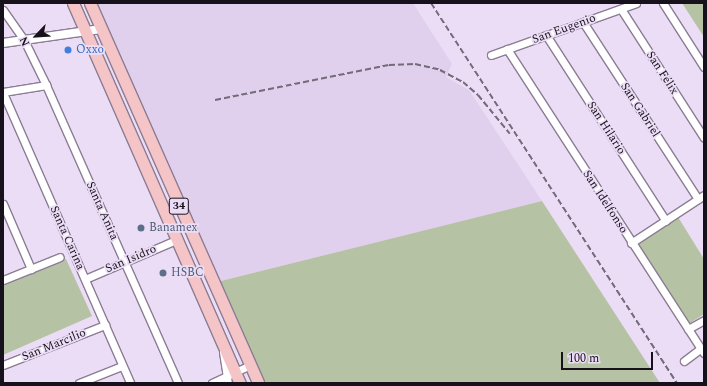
<!DOCTYPE html>
<html>
<head>
<meta charset="utf-8">
<style>
	body { margin:0 }
	#map { position:relative; width:707px; height:386px; overflow:hidden; background:#ecddf6; font-family:Spectral,serif }
	div>[style] { position:absolute }
	[style*='--x'] { left:calc(var(--x)*1px); top:calc(var(--y)*1px); width:calc(var(--w)*1px); rotate:calc(var(--a)*1deg) }
	.built>* { inset:0; background:#e1cfee }
	.green>* { inset:0; background:#b5c3a4 }
	.roads { filter:drop-shadow(1px 0 #8b7d94) drop-shadow(-1px 0 #8b7d94) drop-shadow(0 1px #8b7d94) drop-shadow(0 -1px #8b7d94) }
	.minor>* { height:7px; margin:-3.5px; padding:0 3.5px; transform-origin:3.5px; border-radius:3.5px; background:#fff }
	.tertiary>* { height:8px; margin:-4px; padding:0 4px; transform-origin:4px; border-radius:4px; background:#fff }
	.primary>* { height:11px; margin:-5.5px; padding:0 5.5px; transform-origin:5.5px; border-radius:5.5px; background:#f5c4c6 }
	.rail>* { height:2px; margin-top:-1px; transform-origin:0; background:repeating-linear-gradient(90deg,#736a7a 0 6px,transparent 0 9px) }
	.dots>* { width:11px; height:11px; translate:-50% -50%; box-sizing:border-box; border:2px solid #ecddf6; border-radius:50% }
	span { translate:-50% -50%; white-space:nowrap; text-align:center; line-height:1.15; -webkit-text-stroke:3.5px #ecddf6; paint-order:stroke }
	.shield-label span { padding:1px 3px; background:#ecddf6; border:1px solid; border-radius:3px; -webkit-text-stroke-width:0 }
	.shield-label { font-size:11px; color:#16111a; font-weight:700 }
	.street-label { font-size:12px; color:#16111a }
	.shop-label { font-size:12px; color:#366cbe }
	.left { translate:0 -50%; text-align:left }
	.service-label { font-size:12px; color:#4e5e75 }
	.frame { position:absolute; inset:0; border:4px solid #16111a; pointer-events:none }
	.north { position:absolute; left:16px; top:16px; width:40px; height:40px; -webkit-text-stroke:3px #ecddf6; paint-order:stroke; rotate:245deg; font-size:11px; font-weight:700; line-height:16px; text-align:center; color:#16111a }
	.north::after { content:''; display:block; margin:auto; width:14px; height:18px; background:#16111a; clip-path:polygon(50% 0,100% 100%,50% 72%,0 100%) }
	.scale { position:absolute; left:561px; top:352px; width:92px; height:18px; box-sizing:border-box; border:2px solid #16111a; border-top:0; padding-left:5px; font-size:12px; line-height:14px; white-space:nowrap; color:#16111a; -webkit-text-stroke:3px #ecddf6; paint-order:stroke }
</style>
</head>
<body>
<div id="map">
	<div class="built">
		<i style="clip-path:polygon(94px 3px,413px 3px,452px 64px,446px 77px,469px 90px,542px 201px,217px 282px)"></i>
	</div>
	<div class="green">
		<i style="clip-path:polygon(682px 3px,704px 3px,704px 37px)"></i>
		<i style="clip-path:polygon(542px 201px,660px 383px,261px 383px,217px 282px)"></i>
		<i style="clip-path:polygon(678px 217px,704px 259px,704px 314px,690px 323px,686px 322px,637px 246px,638px 242px)"></i>
		<i style="clip-path:polygon(66px 259px,92px 316px,3px 355px,3px 284px)"></i>
	</div>
	<div class="roads">
		<div class="minor">
			<i style="--x:663;--y:3;--w:76;--a:57.4"></i>
			<i style="--x:621;--y:9;--w:153;--a:57.2"></i>
			<i style="--x:3;--y:10;--w:37;--a:55"></i>
			<i style="--x:24;--y:40;--w:50;--a:63.9"></i>
			<i style="--x:46;--y:85;--w:326;--a:66.1"></i>
			<i style="--x:583;--y:22;--w:211;--a:57"></i>
			<i style="--x:546;--y:35;--w:221;--a:57.2"></i>
			<i style="--x:507;--y:49;--w:362;--a:57.1"></i>
			<i style="--x:491;--y:55;--w:154;--a:-19.7"></i>
			<i style="--x:3;--y:92;--w:44;--a:-9.2"></i>
			<i style="--x:3;--y:93;--w:317;--a:66.3"></i>
			<i style="--x:3;--y:204;--w:71;--a:66.7"></i>
			<i style="--x:631;--y:243;--w:87;--a:-33.3"></i>
			<i style="--x:85;--y:279;--w:99;--a:-23.2"></i>
			<i style="--x:3;--y:280;--w:61;--a:-22"></i>
			<i style="--x:688;--y:329;--w:18;--a:-29"></i>
			<i style="--x:223;--y:352;--w:31;--a:81"></i>
			<i style="--x:684;--y:361;--w:21;--a:-37"></i>
			<i style="--x:3;--y:365;--w:110;--a:-21.4"></i>
			<i style="--x:79;--y:383;--w:46;--a:-21.6"></i>
			<i style="--x:212;--y:383;--w:42;--a:-25.3"></i>
		</div>
		<div class="tertiary">
			<i style="--x:3;--y:43;--w:99;--a:-8.1"></i>
		</div>
		<div class="primary">
			<i style="--x:73;--y:3;--w:415;--a:66.3"></i>
			<i style="--x:90;--y:3;--w:415;--a:66.1"></i>
		</div>
	</div>
	<div class="rail">
		<i style="--x:431;--y:3;--w:453;--a:57.1"></i>
		<i style="--x:215;--y:100;--w:177;--a:-11.4"></i>
		<i style="--x:389;--y:65;--w:26;--a:-2"></i>
		<i style="--x:415;--y:64;--w:26;--a:13"></i>
		<i style="--x:440;--y:70;--w:26;--a:28"></i>
		<i style="--x:463;--y:82;--w:20;--a:41"></i>
		<i style="--x:478;--y:95;--w:50;--a:50.6"></i>
	</div>
	<div class="dots">
		<i style="left:68px;top:50px;background:#3f7fe0"></i>
		<i style="left:141px;top:228px;background:#5c6f8a"></i>
		<i style="left:163px;top:273px;background:#5c6f8a"></i>
	</div>
	<div class="shield-label">
		<span style="left:179px;top:206px">34</span>
	</div>
	<div class="street-label">
		<span style="left:564px;top:29px;rotate:-20deg">San Eugenio</span>
		<span style="left:662px;top:73px;rotate:57deg">San Félix</span>
		<span style="left:640px;top:110px;rotate:57deg">San Gabriel</span>
		<span style="left:606px;top:128px;rotate:57deg">San Hilario</span>
		<span style="left:605px;top:202px;rotate:57deg">San Idelfonso</span>
		<span style="left:102px;top:211px;rotate:66deg">Santa Anita</span>
		<span style="left:67px;top:238px;rotate:66deg">Santa Carina</span>
		<span style="left:131px;top:259px;rotate:-23deg">San Isidro</span>
		<span style="left:54px;top:345px;rotate:-22deg">San Marcilio</span>
	</div>
	<div class="shop-label">
		<span class="left" style="left:76px;top:50px">Oxxo</span>
	</div>
	<div class="service-label">
		<span class="left" style="left:149px;top:228px">Banamex</span>
		<span class="left" style="left:171px;top:273px">HSBC</span>
	</div>
	<div class="frame"></div>
	<div class="north">N</div>
	<div class="scale">100 m</div>
</div>
</body>
</html>
